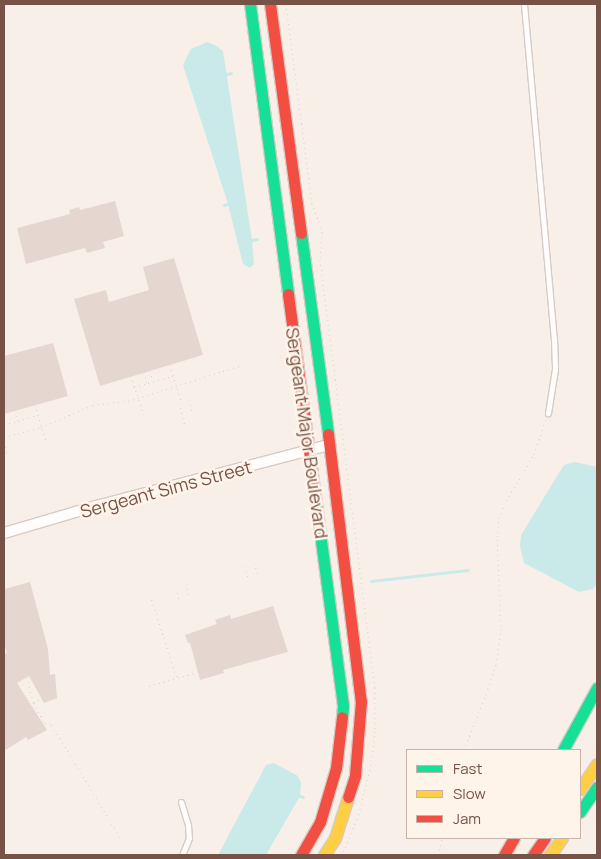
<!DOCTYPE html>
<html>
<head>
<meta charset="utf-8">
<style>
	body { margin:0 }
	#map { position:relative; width:601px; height:859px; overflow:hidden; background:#f8f0e8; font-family:Manrope,sans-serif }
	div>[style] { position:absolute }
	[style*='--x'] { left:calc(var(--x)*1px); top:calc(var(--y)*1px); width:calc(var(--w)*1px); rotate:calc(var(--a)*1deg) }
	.water>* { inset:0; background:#c9eae9 }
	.stream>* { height:2.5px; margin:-1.25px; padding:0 1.25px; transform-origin:1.25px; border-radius:1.25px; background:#c9eae9 }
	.building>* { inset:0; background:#e5d7cf }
	.path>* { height:1px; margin-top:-0.5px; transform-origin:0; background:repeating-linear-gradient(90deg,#dad0cb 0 1px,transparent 0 5px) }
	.roads { filter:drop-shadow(1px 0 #d6cbc5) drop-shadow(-1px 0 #d6cbc5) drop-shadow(0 1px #d6cbc5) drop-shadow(0 -1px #d6cbc5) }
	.lane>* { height:5px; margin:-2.5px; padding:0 2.5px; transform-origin:2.5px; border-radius:2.5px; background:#fefdfc }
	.street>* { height:10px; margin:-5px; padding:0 5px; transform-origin:5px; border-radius:5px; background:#fefdfc }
	.fast>* { height:11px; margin:-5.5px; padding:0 5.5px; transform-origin:5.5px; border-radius:5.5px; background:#16e098 }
	.slow>* { height:11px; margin:-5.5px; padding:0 5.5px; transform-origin:5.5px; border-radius:5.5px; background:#ffcf43 }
	.jam>* { height:11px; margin:-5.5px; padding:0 5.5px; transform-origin:5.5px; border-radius:5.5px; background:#f24e42 }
	span { translate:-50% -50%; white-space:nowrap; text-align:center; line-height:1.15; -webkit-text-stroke:5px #fff4ea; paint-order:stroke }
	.street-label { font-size:18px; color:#775246 }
	.frame { position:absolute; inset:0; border:5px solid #775246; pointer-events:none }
	.legend { position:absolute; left:406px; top:749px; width:175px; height:90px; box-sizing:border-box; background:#fff4ea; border:1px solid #c9b3a8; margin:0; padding:6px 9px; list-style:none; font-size:15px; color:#775246 }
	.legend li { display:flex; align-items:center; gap:10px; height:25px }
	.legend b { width:25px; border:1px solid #c9b3a8 }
</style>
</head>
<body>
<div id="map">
	<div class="water">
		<i style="clip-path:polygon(207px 42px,215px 45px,223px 51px,252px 240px,254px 264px,250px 268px,243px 264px,228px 204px,183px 65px,191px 49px)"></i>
		<i style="clip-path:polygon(575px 462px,597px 467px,597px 584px,593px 589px,579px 592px,524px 563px,520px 546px,521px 535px,564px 465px)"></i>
		<i style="clip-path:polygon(274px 763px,298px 776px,301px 783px,300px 796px,266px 855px,218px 855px,266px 765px)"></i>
	</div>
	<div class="stream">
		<i style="--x:226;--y:74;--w:5;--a:-11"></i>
		<i style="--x:224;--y:205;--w:4;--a:-14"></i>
		<i style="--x:252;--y:240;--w:5;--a:-11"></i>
		<i style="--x:371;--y:581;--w:97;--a:-6.5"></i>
		<i style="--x:300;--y:796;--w:3;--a:18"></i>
	</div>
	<div class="building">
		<i style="clip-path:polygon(115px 201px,124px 236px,103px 242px,105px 248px,87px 253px,85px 248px,26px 264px,17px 228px,70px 214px,69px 210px,79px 207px,80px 210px)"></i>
		<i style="clip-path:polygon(174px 258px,203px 355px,100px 386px,74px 299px,106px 290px,109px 302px,149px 290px,143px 267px)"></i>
		<i style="clip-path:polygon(53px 343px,68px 396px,4px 414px,4px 356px)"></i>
		<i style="clip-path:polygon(30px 582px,48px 649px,50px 675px,55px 674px,57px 698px,44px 703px,29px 676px,17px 683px,47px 730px,28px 740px,26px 737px,4px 751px,4px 654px,7px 653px,4px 643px,4px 589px)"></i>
		<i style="clip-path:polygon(273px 606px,288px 652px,223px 670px,224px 673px,200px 680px,190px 643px,188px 643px,185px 635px,217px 624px,215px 620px,230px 615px,231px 619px)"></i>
	</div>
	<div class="path">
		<i style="--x:286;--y:4;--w:201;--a:82.6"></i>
		<i style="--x:312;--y:203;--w:31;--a:71"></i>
		<i style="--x:322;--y:232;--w:28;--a:94"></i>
		<i style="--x:320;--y:260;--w:431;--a:82.7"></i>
		<i style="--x:375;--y:687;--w:44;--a:90"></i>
		<i style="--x:375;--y:731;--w:29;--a:96"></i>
		<i style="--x:372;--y:760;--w:56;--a:103.5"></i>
		<i style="--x:359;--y:814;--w:44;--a:112.5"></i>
		<i style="--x:170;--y:365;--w:39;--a:73"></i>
		<i style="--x:150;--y:371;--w:10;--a:73"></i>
		<i style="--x:144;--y:372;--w:11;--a:75"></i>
		<i style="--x:131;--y:376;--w:40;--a:72"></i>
		<i style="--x:134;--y:387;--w:41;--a:-15.8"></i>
		<i style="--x:189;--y:400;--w:12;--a:76"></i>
		<i style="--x:179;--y:403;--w:24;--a:75"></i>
		<i style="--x:35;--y:405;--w:39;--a:73"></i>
		<i style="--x:15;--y:411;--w:9;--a:77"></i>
		<i style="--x:9;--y:413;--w:9;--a:77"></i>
		<i style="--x:4;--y:425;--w:34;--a:-17"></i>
		<i style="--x:4;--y:437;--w:38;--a:-15"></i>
		<i style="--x:41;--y:427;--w:56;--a:-22.9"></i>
		<i style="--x:93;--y:405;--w:35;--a:-7"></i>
		<i style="--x:128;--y:401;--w:120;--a:-17.5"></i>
		<i style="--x:4;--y:442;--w:11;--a:75"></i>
		<i style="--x:254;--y:563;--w:12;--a:70"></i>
		<i style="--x:245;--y:566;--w:11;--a:75"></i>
		<i style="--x:186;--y:584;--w:12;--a:76"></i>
		<i style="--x:176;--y:588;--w:11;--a:75"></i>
		<i style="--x:150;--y:595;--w:87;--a:72"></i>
		<i style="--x:27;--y:677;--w:27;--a:77"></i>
		<i style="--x:33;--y:703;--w:23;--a:59"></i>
		<i style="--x:45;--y:723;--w:7;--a:16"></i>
		<i style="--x:52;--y:725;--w:133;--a:58.8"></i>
		<i style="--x:149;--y:686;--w:50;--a:-16.3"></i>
		<i style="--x:34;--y:703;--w:9;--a:-36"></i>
		<i style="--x:464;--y:750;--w:66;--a:-68.5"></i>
		<i style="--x:488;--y:689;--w:26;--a:-72"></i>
		<i style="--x:496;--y:664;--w:34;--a:-82"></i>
		<i style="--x:501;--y:630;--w:93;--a:-92.5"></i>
		<i style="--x:497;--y:537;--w:19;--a:-84"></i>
		<i style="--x:499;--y:518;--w:14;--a:-69"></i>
		<i style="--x:504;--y:505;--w:59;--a:-59.5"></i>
		<i style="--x:534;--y:454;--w:36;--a:-71"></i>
		<i style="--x:439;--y:855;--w:17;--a:-80"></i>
	</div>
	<div class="roads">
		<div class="lane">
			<i style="--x:524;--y:4;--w:336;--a:84.9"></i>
			<i style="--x:554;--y:339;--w:30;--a:88"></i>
			<i style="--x:555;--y:369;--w:45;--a:99"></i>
			<i style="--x:181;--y:802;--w:24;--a:73"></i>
			<i style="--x:188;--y:825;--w:13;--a:86"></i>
			<i style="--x:189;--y:838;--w:18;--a:112"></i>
		</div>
		<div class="street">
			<i style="--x:4;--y:533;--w:96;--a:-16.4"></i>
			<i style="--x:96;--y:506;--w:241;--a:-14.7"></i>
		</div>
		<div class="fast">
			<i style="--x:250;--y:4;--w:292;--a:82.5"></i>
			<i style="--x:301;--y:233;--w:203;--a:82.3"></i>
			<i style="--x:316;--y:503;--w:205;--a:82.4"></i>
			<i style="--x:343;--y:706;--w:11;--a:95"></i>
			<i style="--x:563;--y:750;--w:71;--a:-61.3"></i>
			<i style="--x:580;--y:812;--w:30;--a:-56"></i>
		</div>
		<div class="slow">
			<i style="--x:580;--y:789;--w:30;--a:-56"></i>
			<i style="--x:324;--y:855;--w:20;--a:-57"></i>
			<i style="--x:335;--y:838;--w:43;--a:-72.4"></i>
			<i style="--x:550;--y:855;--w:21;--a:-55"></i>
		</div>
		<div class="jam">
			<i style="--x:270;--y:4;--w:231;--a:82.3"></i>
			<i style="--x:288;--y:294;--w:211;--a:82.4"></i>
			<i style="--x:328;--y:434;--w:269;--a:83"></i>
			<i style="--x:361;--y:701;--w:75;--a:94.6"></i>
			<i style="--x:355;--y:776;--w:22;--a:108"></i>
			<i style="--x:301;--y:855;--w:38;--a:-60"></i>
			<i style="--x:320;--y:822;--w:56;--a:-73.5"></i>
			<i style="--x:336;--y:768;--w:51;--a:-83.3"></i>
			<i style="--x:504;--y:855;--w:20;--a:-60"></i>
			<i style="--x:533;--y:855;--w:21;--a:-55"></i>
		</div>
	</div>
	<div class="street-label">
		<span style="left:307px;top:433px;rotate:82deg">Sergeant Major Boulevard</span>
		<span style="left:166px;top:489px;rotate:-15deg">Sergeant Sims Street</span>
	</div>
	<div class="frame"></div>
	<ul class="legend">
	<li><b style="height:6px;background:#16e098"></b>Fast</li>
	<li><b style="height:6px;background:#ffcf43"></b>Slow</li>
	<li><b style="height:6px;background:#f24e42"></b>Jam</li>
	</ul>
</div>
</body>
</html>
